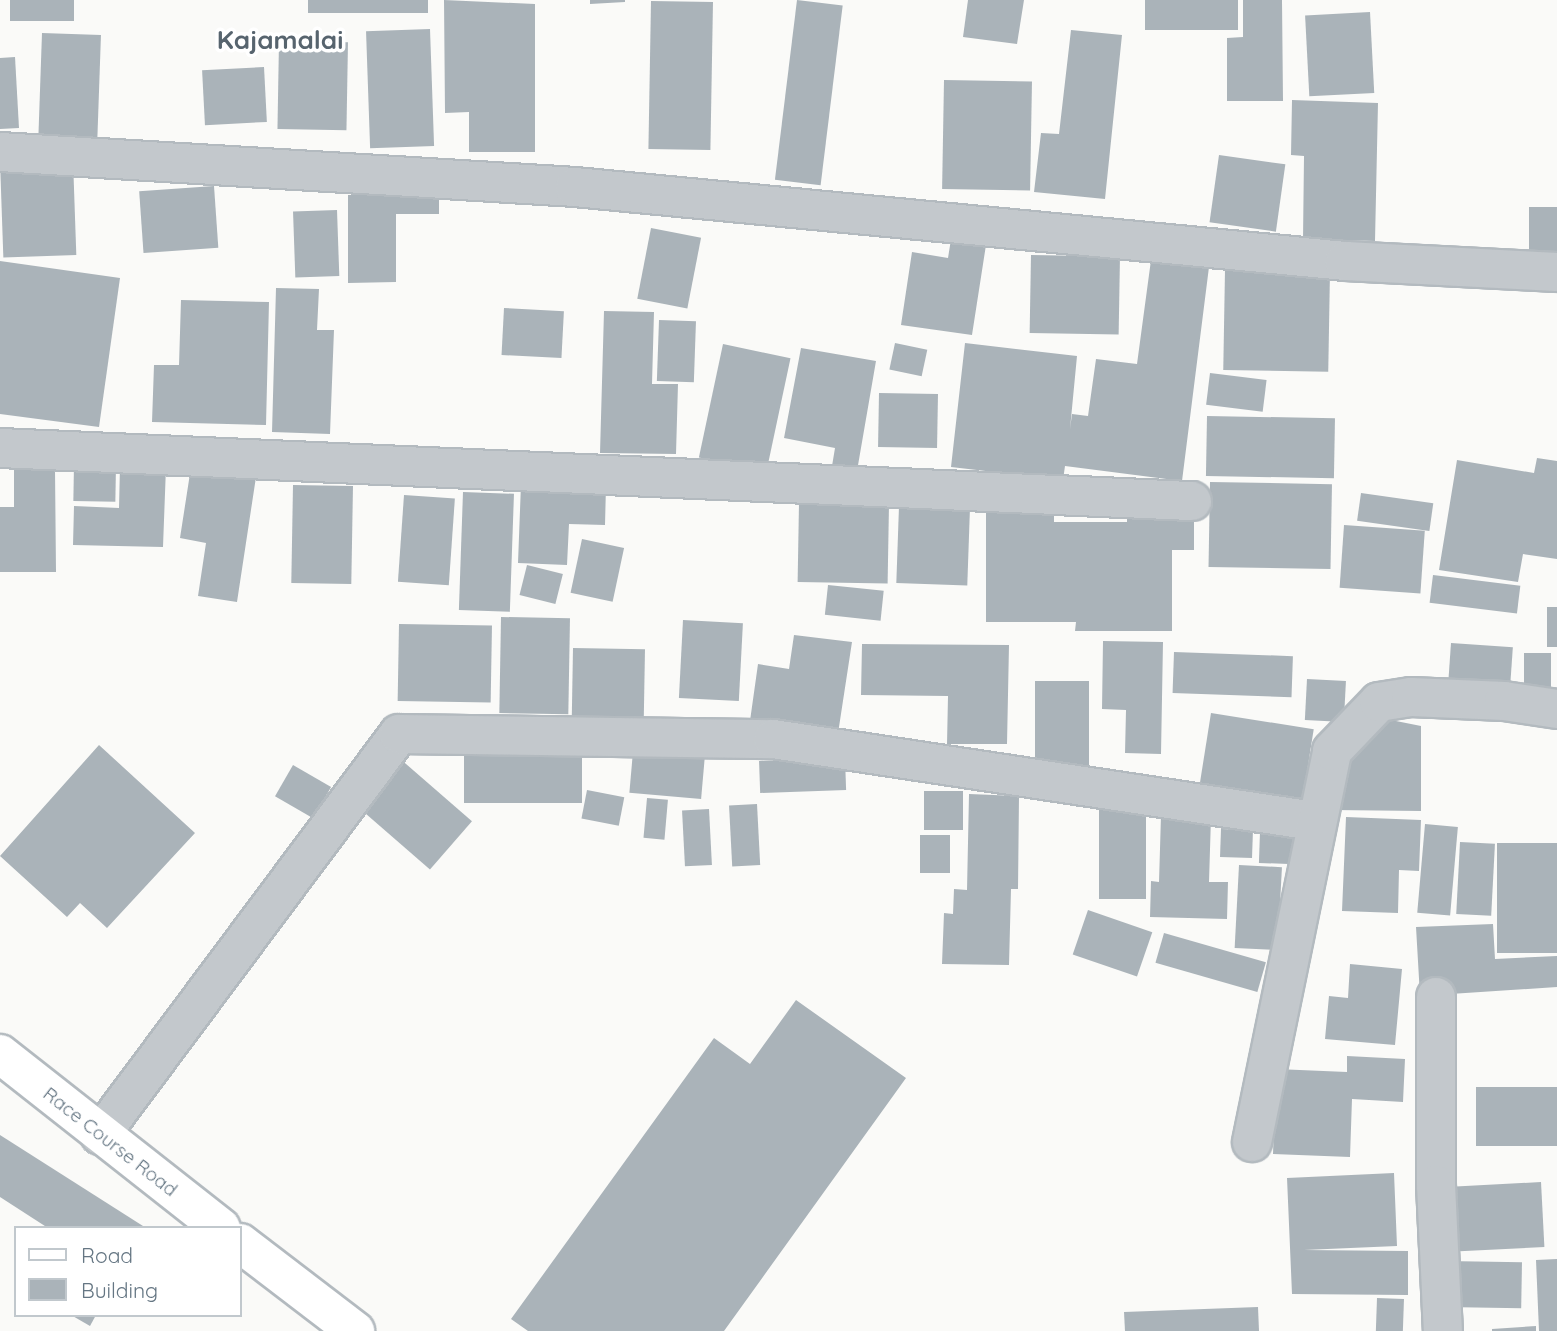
<!DOCTYPE html>
<html>
<head>
<meta charset="utf-8">
<style>
	body { margin:0 }
	#map { position:relative; width:1557px; height:1331px; overflow:hidden; background:#fafaf8; font-family:Quicksand,sans-serif }
	div>[style] { position:absolute }
	[style*='--x'] { left:calc(var(--x)*1px); top:calc(var(--y)*1px); width:calc(var(--w)*1px); rotate:calc(var(--a)*1deg) }
	.building>* { inset:0; background:#aab3b9; transform-origin:0 0 }
	.roads { filter:drop-shadow(2px 0 #b3babf) drop-shadow(-2px 0 #b3babf) drop-shadow(0 2px #b3babf) drop-shadow(0 -2px #b3babf) }
	.street>* { height:38px; margin:-19px; padding:0 19px; transform-origin:19px; border-radius:19px; background:#c3c8cc }
	.secondary>* { height:38px; margin:-19px; padding:0 19px; transform-origin:19px; border-radius:19px; background:#fff }
	span { translate:-50% -50%; white-space:nowrap; text-align:center; line-height:1.15; -webkit-text-stroke:7px #fff; paint-order:stroke }
	.street-label { font-size:19px; color:#657683 }
	.district-label { font-size:26px; color:#57646e; font-weight:700 }
	.legend { position:absolute; left:14px; top:1226px; width:228px; height:91px; box-sizing:border-box; background:#fff; border:2px solid #c1c8cd; margin:0; padding:9px 12px; list-style:none; font-size:21px; color:#657683 }
	.legend li { display:flex; align-items:center; gap:14px; height:35px }
	.legend b { width:35px; border:2px solid #c1c8cd }
</style>
</head>
<body>
<div id="map">
	<div class="building">
		<i style="left:10px;top:0;width:64px;height:21px"></i>
		<i style="left:308px;top:0;width:120px;height:13px"></i>
		<i style="clip-path:polygon(444px 0,535px 4px,535px 152px,469px 152px,469px 112px,445px 113px)"></i>
		<i style="clip-path:polygon(590px 0,625px 0,625px 2px,590px 4px)"></i>
		<i style="left:797px;top:0;width:46px;height:181px;rotate:7deg"></i>
		<i style="clip-path:polygon(968px 0,1024px 0,1017px 44px,963px 37px)"></i>
		<i style="left:1145px;top:0;width:93px;height:30px"></i>
		<i style="clip-path:polygon(1243px 0,1282px 0,1283px 101px,1227px 101px,1227px 38px,1243px 37px)"></i>
		<i style="left:651px;top:1px;width:62px;height:148px;rotate:1deg"></i>
		<i style="left:1370px;top:12px;width:81px;height:65px;rotate:87deg"></i>
		<i style="left:430px;top:29px;width:117px;height:64px;rotate:88deg"></i>
		<i style="clip-path:polygon(1071px 30px,1122px 35px,1105px 199px,1034px 192px,1041px 133px,1059px 134px)"></i>
		<i style="left:42px;top:33px;width:59px;height:114px;rotate:2deg"></i>
		<i style="left:279px;top:41px;width:69px;height:88px;rotate:1deg"></i>
		<i style="clip-path:polygon(15px 57px,19px 128px,0 129px,0 58px)"></i>
		<i style="left:264px;top:67px;width:55px;height:62px;rotate:87deg"></i>
		<i style="left:944px;top:80px;width:88px;height:109px;rotate:1deg"></i>
		<i style="clip-path:polygon(1292px 100px,1378px 103px,1375px 241px,1303px 239px,1304px 156px,1291px 155px)"></i>
		<i style="left:1219px;top:155px;width:67px;height:68px;rotate:8deg"></i>
		<i style="left:73px;top:160px;width:95px;height:73px;rotate:88deg"></i>
		<i style="left:214px;top:186px;width:62px;height:75px;rotate:86deg"></i>
		<i style="clip-path:polygon(348px 195px,439px 195px,439px 214px,396px 214px,396px 282px,348px 283px)"></i>
		<i style="left:1529px;top:207px;width:28px;height:47px"></i>
		<i style="left:337px;top:210px;width:66px;height:44px;rotate:88deg"></i>
		<i style="clip-path:polygon(953px 227px,988px 232px,972px 335px,901px 325px,912px 252px,948px 258px)"></i>
		<i style="left:651px;top:228px;width:51px;height:72px;rotate:11deg"></i>
		<i style="left:1031px;top:255px;width:89px;height:78px;rotate:1deg"></i>
		<i style="clip-path:polygon(1151px 260px,1209px 267px,1182px 481px,1065px 466px,1063px 480px,951px 467px,965px 343px,1077px 356px,1070px 429px,1072px 414px,1088px 416px,1096px 359px,1137px 364px)"></i>
		<i style="clip-path:polygon(0 261px,120px 278px,99px 427px,0 414px)"></i>
		<i style="left:1225px;top:270px;width:105px;height:100px;rotate:1deg"></i>
		<i style="clip-path:polygon(276px 288px,319px 289px,317px 330px,334px 330px,330px 434px,272px 432px)"></i>
		<i style="clip-path:polygon(181px 300px,269px 302px,266px 425px,152px 422px,154px 365px,179px 365px)"></i>
		<i style="left:504px;top:308px;width:60px;height:47px;rotate:3deg"></i>
		<i style="clip-path:polygon(604px 311px,654px 312px,652px 384px,678px 384px,676px 454px,600px 453px)"></i>
		<i style="left:659px;top:320px;width:37px;height:61px;rotate:2deg"></i>
		<i style="left:895px;top:343px;width:33px;height:27px;rotate:12deg"></i>
		<i style="left:723px;top:344px;width:69px;height:116px;rotate:12deg"></i>
		<i style="clip-path:polygon(801px 348px,876px 361px,857px 471px,832px 466px,835px 448px,784px 438px)"></i>
		<i style="left:1210px;top:373px;width:57px;height:32px;rotate:7deg"></i>
		<i style="left:879px;top:393px;width:59px;height:54px;rotate:1deg"></i>
		<i style="left:1207px;top:416px;width:128px;height:60px;rotate:1deg"></i>
		<i style="clip-path:polygon(1537px 458px,1557px 461px,1557px 559px,1523px 554px,1518px 582px,1439px 570px,1457px 460px,1534px 473px)"></i>
		<i style="left:74px;top:464px;width:42px;height:37px;rotate:1deg"></i>
		<i style="clip-path:polygon(120px 466px,166px 467px,163px 547px,73px 545px,74px 506px,119px 508px)"></i>
		<i style="clip-path:polygon(191px 467px,256px 477px,237px 602px,198px 596px,206px 543px,180px 538px)"></i>
		<i style="clip-path:polygon(14px 468px,55px 469px,56px 572px,0 572px,0 507px,14px 507px)"></i>
		<i style="left:1210px;top:482px;width:122px;height:85px;rotate:1deg"></i>
		<i style="clip-path:polygon(521px 484px,606px 486px,605px 525px,569px 524px,567px 565px,518px 563px)"></i>
		<i style="left:293px;top:485px;width:60px;height:98px;rotate:1deg"></i>
		<i style="left:463px;top:492px;width:51px;height:118px;rotate:2deg"></i>
		<i style="left:1361px;top:493px;width:73px;height:28px;rotate:8deg"></i>
		<i style="left:404px;top:495px;width:51px;height:87px;rotate:4deg"></i>
		<i style="left:799px;top:503px;width:90px;height:79px;rotate:1deg"></i>
		<i style="clip-path:polygon(1127px 505px,1194px 505px,1194px 550px,1172px 550px,1172px 631px,1075px 631px,1076px 622px,986px 622px,986px 509px,1054px 509px,1054px 522px,1127px 522px)"></i>
		<i style="left:899px;top:506px;width:71px;height:77px;rotate:2deg"></i>
		<i style="left:1344px;top:525px;width:81px;height:63px;rotate:4deg"></i>
		<i style="left:582px;top:539px;width:43px;height:55px;rotate:12deg"></i>
		<i style="left:527px;top:565px;width:37px;height:31px;rotate:14deg"></i>
		<i style="left:1433px;top:575px;width:88px;height:28px;rotate:7deg"></i>
		<i style="left:828px;top:585px;width:56px;height:30px;rotate:6deg"></i>
		<i style="left:1547px;top:607px;width:10px;height:40px"></i>
		<i style="left:501px;top:617px;width:69px;height:96px;rotate:1deg"></i>
		<i style="left:683px;top:620px;width:60px;height:78px;rotate:3deg"></i>
		<i style="left:399px;top:624px;width:93px;height:77px;rotate:1deg"></i>
		<i style="clip-path:polygon(794px 635px,852px 642px,837px 740px,749px 728px,758px 664px,789px 669px)"></i>
		<i style="clip-path:polygon(1103px 641px,1163px 642px,1161px 754px,1125px 753px,1126px 710px,1102px 709px)"></i>
		<i style="left:1451px;top:643px;width:62px;height:45px;rotate:4deg"></i>
		<i style="clip-path:polygon(862px 644px,1009px 645px,1007px 744px,947px 744px,948px 696px,861px 695px)"></i>
		<i style="left:573px;top:648px;width:72px;height:72px;rotate:1deg"></i>
		<i style="left:1174px;top:652px;width:119px;height:41px;rotate:2deg"></i>
		<i style="left:1524px;top:653px;width:27px;height:38px"></i>
		<i style="left:1307px;top:679px;width:39px;height:41px;rotate:3deg"></i>
		<i style="left:1035px;top:681px;width:54px;height:84px"></i>
		<i style="left:1211px;top:713px;width:104px;height:81px;rotate:9deg"></i>
		<i style="clip-path:polygon(1381px 718px,1421px 726px,1421px 811px,1333px 810px,1334px 777px)"></i>
		<i style="left:634px;top:740px;width:72px;height:53px;rotate:5deg"></i>
		<i style="left:464px;top:742px;width:118px;height:61px"></i>
		<i style="clip-path:polygon(99px 745px,195px 833px,107px 928px,80px 903px,67px 917px,0 856px)"></i>
		<i style="left:398px;top:757px;width:98px;height:64px;rotate:41deg"></i>
		<i style="left:845px;top:758px;width:32px;height:86px;rotate:88deg"></i>
		<i style="left:293px;top:765px;width:44px;height:36px;rotate:30deg"></i>
		<i style="left:587px;top:790px;width:38px;height:29px;rotate:11deg"></i>
		<i style="left:924px;top:791px;width:39px;height:39px"></i>
		<i style="clip-path:polygon(969px 794px,1019px 796px,1018px 889px,1011px 889px,1009px 965px,942px 964px,944px 913px,953px 914px,954px 889px,967px 890px)"></i>
		<i style="left:647px;top:798px;width:21px;height:40px;rotate:5deg"></i>
		<i style="left:1099px;top:803px;width:47px;height:96px"></i>
		<i style="left:757px;top:804px;width:61px;height:28px;rotate:87deg"></i>
		<i style="left:709px;top:809px;width:56px;height:27px;rotate:87deg"></i>
		<i style="clip-path:polygon(1161px 815px,1211px 817px,1209px 882px,1228px 882px,1227px 919px,1150px 917px,1151px 881px,1159px 882px)"></i>
		<i style="clip-path:polygon(1346px 817px,1421px 820px,1419px 871px,1399px 870px,1398px 913px,1342px 911px)"></i>
		<i style="left:1425px;top:824px;width:33px;height:89px;rotate:5deg"></i>
		<i style="left:1221px;top:829px;width:32px;height:28px;rotate:2deg"></i>
		<i style="left:1260px;top:832px;width:36px;height:31px;rotate:2deg"></i>
		<i style="left:950px;top:835px;width:38px;height:30px;rotate:90deg"></i>
		<i style="left:1460px;top:842px;width:35px;height:72px;rotate:3deg"></i>
		<i style="left:1497px;top:843px;width:60px;height:110px"></i>
		<i style="left:1239px;top:865px;width:43px;height:83px;rotate:3deg"></i>
		<i style="left:1088px;top:910px;width:68px;height:47px;rotate:19deg"></i>
		<i style="clip-path:polygon(1493px 924px,1495px 959px,1557px 956px,1557px 987px,1420px 996px,1416px 927px)"></i>
		<i style="left:1164px;top:933px;width:106px;height:31px;rotate:16deg"></i>
		<i style="clip-path:polygon(1350px 964px,1402px 969px,1395px 1045px,1325px 1039px,1329px 996px,1348px 998px)"></i>
		<i style="clip-path:polygon(796px 1000px,906px 1078px,724px 1331px,528px 1331px,511px 1319px,714px 1038px,750px 1064px)"></i>
		<i style="clip-path:polygon(1347px 1056px,1405px 1059px,1403px 1102px,1352px 1099px,1350px 1157px,1273px 1154px,1276px 1069px,1347px 1072px)"></i>
		<i style="left:1476px;top:1087px;width:81px;height:59px"></i>
		<i style="clip-path:polygon(0 1135px,143px 1226px,48px 1228px,0 1197px)"></i>
		<i style="clip-path:polygon(1394px 1173px,1397px 1246px,1304px 1250px,1408px 1251px,1408px 1295px,1292px 1294px,1287px 1178px)"></i>
		<i style="left:1541px;top:1182px;width:65px;height:90px;rotate:87deg"></i>
		<i style="clip-path:polygon(1557px 1259px,1557px 1331px,1539px 1331px,1536px 1260px)"></i>
		<i style="left:1446px;top:1261px;width:76px;height:46px;rotate:1deg"></i>
		<i style="left:1377px;top:1298px;width:27px;height:33px;rotate:2deg"></i>
		<i style="clip-path:polygon(1258px 1307px,1259px 1331px,1125px 1331px,1124px 1312px)"></i>
		<i style="clip-path:polygon(71px 1315px,96px 1315px,90px 1326px)"></i>
		<i style="clip-path:polygon(1536px 1326px,1536px 1331px,1492px 1331px,1492px 1329px)"></i>
	</div>
	<div class="roads">
		<div class="street">
			<i style="--x:0;--y:152;--w:576;--a:3.48"></i>
			<i style="--x:575;--y:187;--w:774;--a:5.49"></i>
			<i style="--x:1345;--y:261;--w:212;--a:3"></i>
			<i style="--x:0;--y:448;--w:1193;--a:2.55"></i>
			<i style="--x:1436;--y:997;--w:188;--a:90"></i>
			<i style="--x:1436;--y:1185;--w:146;--a:87.3"></i>
			<i style="--x:100;--y:1135;--w:500;--a:-53.29"></i>
			<i style="--x:399;--y:734;--w:374;--a:0.8"></i>
			<i style="--x:773;--y:739;--w:547;--a:8.62"></i>
			<i style="--x:1252;--y:1142;--w:399;--a:-78.4"></i>
			<i style="--x:1332;--y:751;--w:68;--a:-46.2"></i>
			<i style="--x:1379;--y:702;--w:32;--a:-9"></i>
			<i style="--x:1411;--y:697;--w:93;--a:2.5"></i>
			<i style="--x:1504;--y:701;--w:54;--a:8.6"></i>
		</div>
		<div class="secondary">
			<i style="--x:0;--y:1054;--w:281;--a:38.2"></i>
			<i style="--x:240;--y:1243;--w:145;--a:37.4"></i>
		</div>
	</div>
	<div class="street-label">
		<span style="left:110px;top:1142px;rotate:38deg">Race Course Road</span>
	</div>
	<div class="district-label">
		<span style="left:280px;top:40px">Kajamalai</span>
	</div>
	<ul class="legend">
	<li><b style="height:9px;background:#fff"></b>Road</li>
	<li><b style="height:19px;background:#aab3b9"></b>Building</li>
	</ul>
</div>
</body>
</html>
